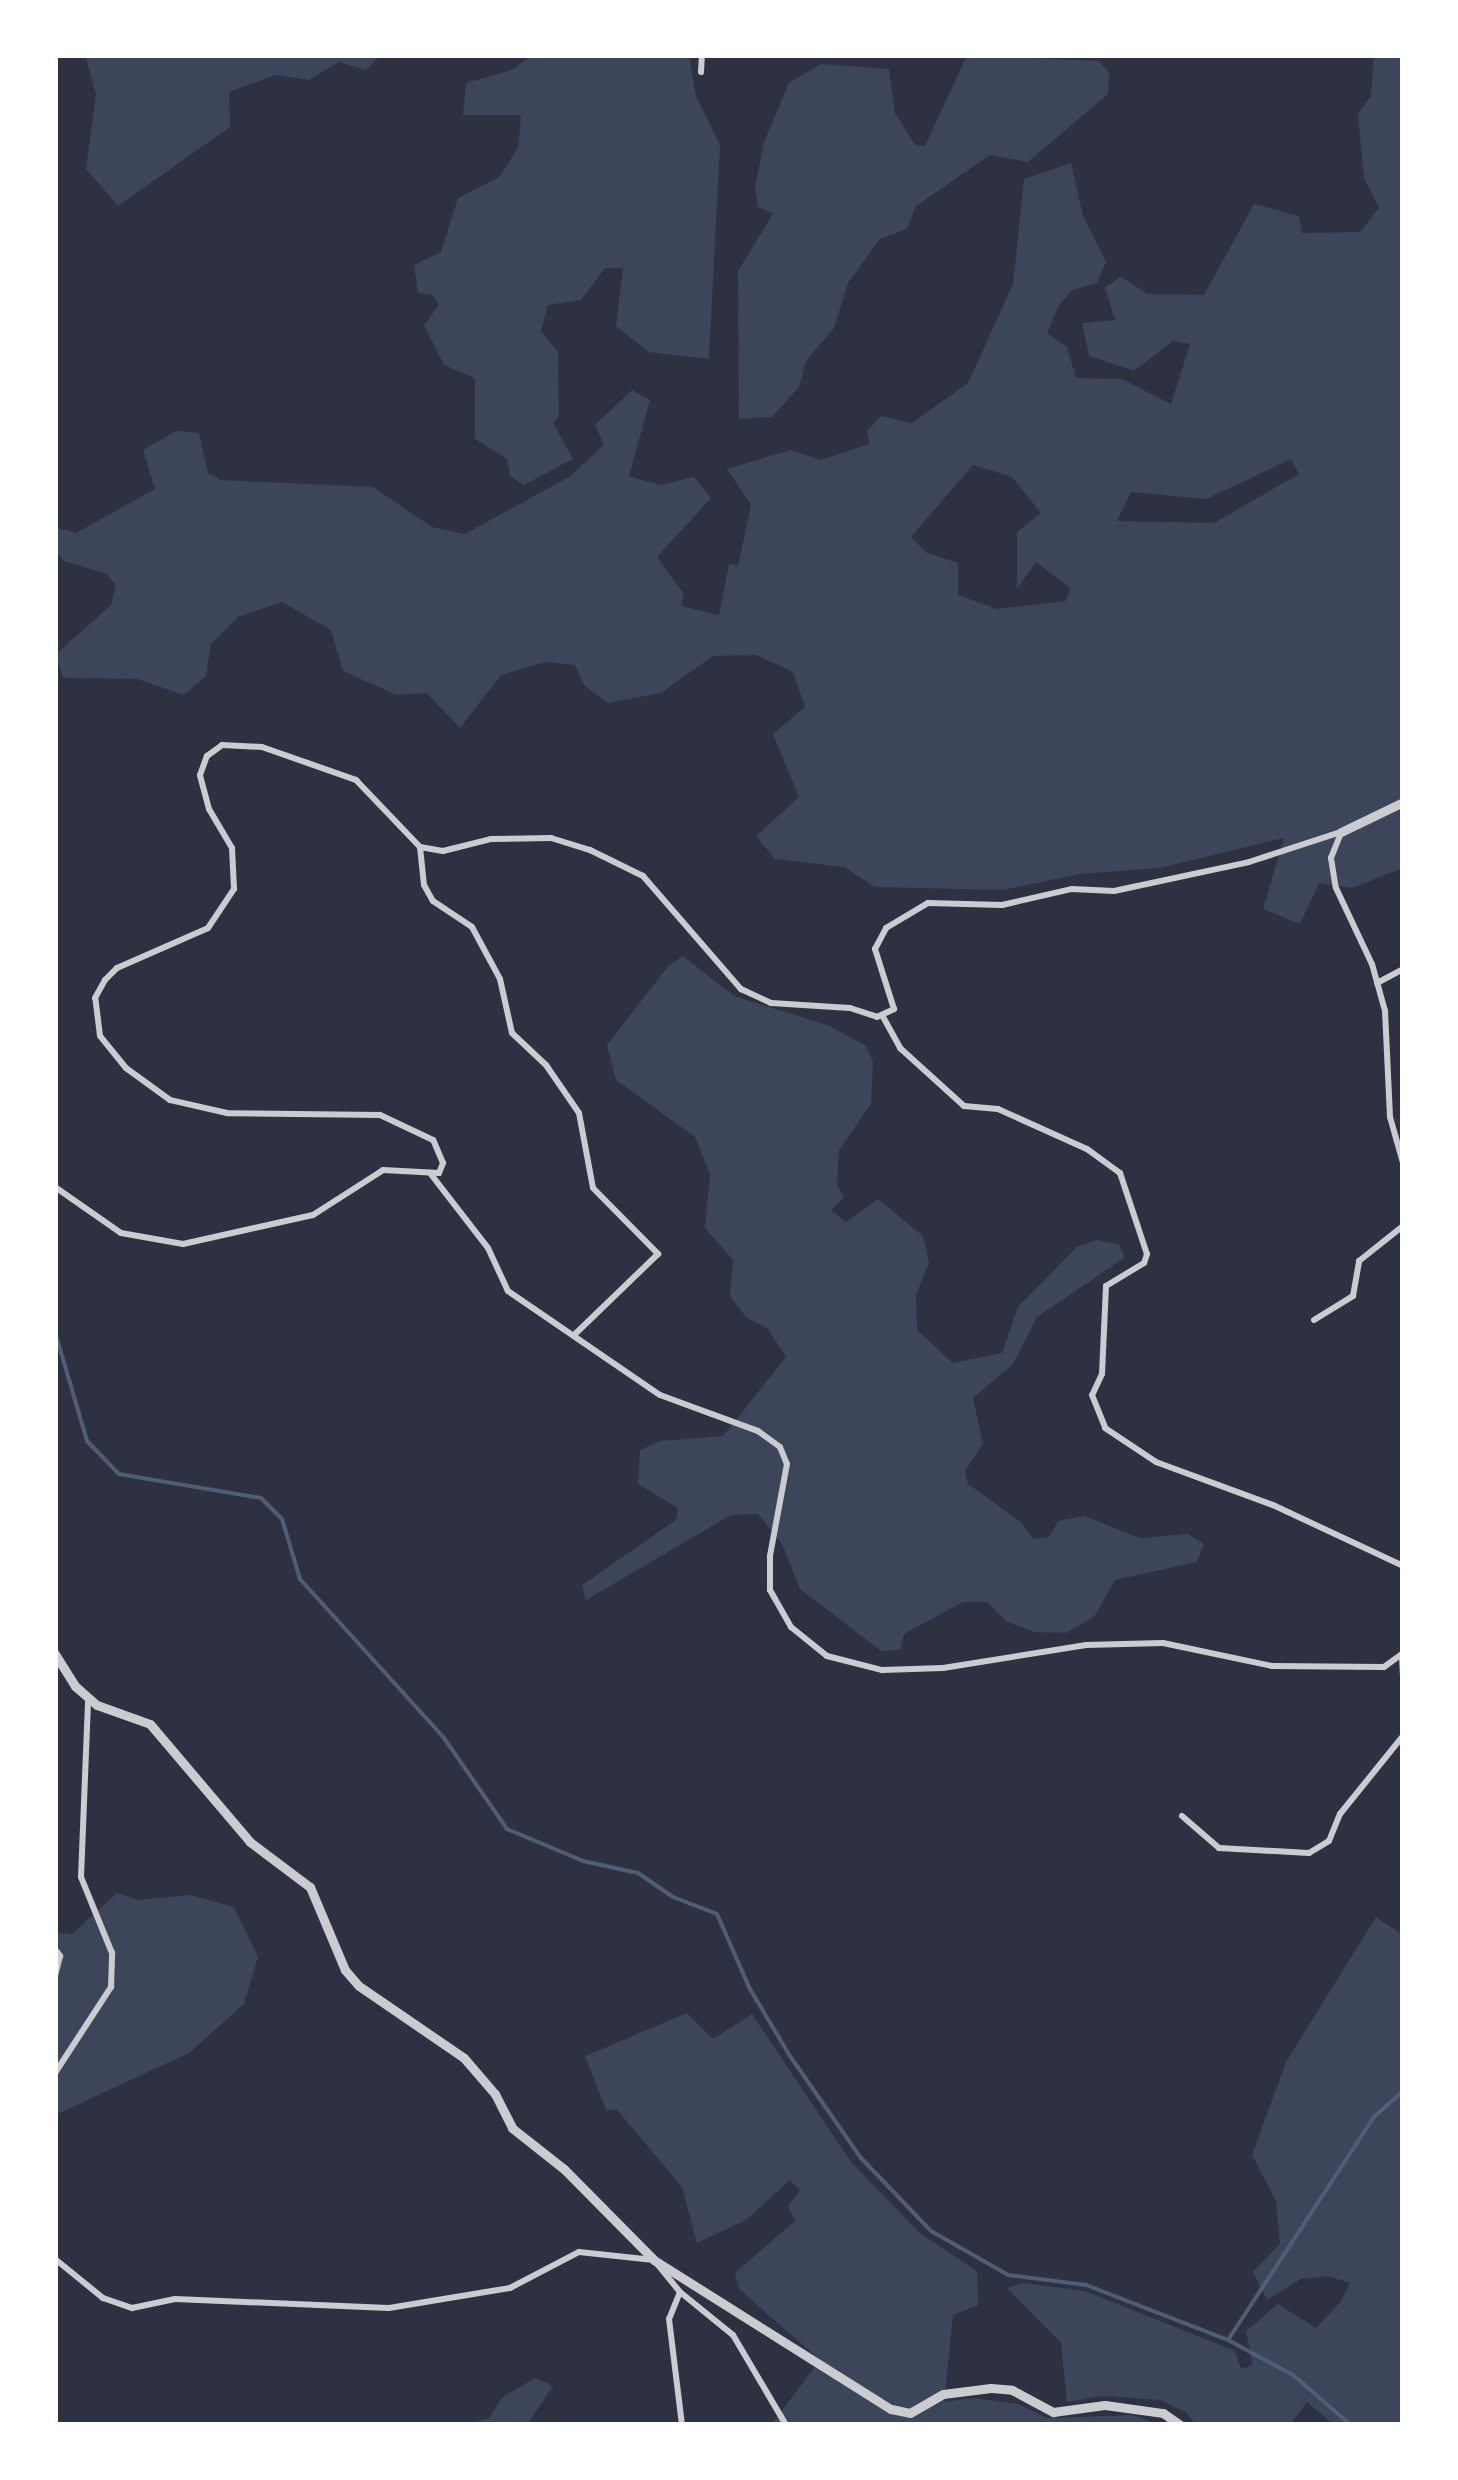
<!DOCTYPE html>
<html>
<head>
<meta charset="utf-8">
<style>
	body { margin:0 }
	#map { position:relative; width:1458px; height:2480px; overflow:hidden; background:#2d3142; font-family:Karla,sans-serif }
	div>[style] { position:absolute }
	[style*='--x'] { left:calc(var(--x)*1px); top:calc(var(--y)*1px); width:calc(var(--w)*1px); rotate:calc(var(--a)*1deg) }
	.green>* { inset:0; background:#3c4559 }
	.stream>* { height:4px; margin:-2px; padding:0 2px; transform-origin:2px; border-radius:2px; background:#4f5d75 }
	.minor>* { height:6px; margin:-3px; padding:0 3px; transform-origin:3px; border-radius:3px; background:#caccd0 }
	.tertiary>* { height:9px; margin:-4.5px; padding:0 4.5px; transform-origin:4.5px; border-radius:4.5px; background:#caccd0 }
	span { translate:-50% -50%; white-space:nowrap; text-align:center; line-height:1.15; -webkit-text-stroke:8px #fff; paint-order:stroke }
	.frame { position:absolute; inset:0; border:58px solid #fff; pointer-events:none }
</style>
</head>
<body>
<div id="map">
	<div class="green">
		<i style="clip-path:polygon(85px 55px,381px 55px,366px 70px,339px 62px,309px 80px,275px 75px,229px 92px,230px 127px,118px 206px,86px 169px,96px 94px)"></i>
		<i style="clip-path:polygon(532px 55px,689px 55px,696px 96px,720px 145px,709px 359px,649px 352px,616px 326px,623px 268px,605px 268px,581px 300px,548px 305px,541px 331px,558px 352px,559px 416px,553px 423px,573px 459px,524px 485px,510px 476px,507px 459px,475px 439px,475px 378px,444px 365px,424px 325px,439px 305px,433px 295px,418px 293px,414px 265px,441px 252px,458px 198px,499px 177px,518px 148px,521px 115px,463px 115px,466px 83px,512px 70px)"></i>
		<i style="clip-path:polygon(967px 55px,1099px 61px,1109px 72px,1108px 94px,1028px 162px,990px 155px,916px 206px,907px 229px,880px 239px,848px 283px,834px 328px,806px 361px,799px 387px,772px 417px,739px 419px,738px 271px,773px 214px,758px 207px,755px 187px,764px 142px,789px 83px,821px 64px,889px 69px,895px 113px,915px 145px,925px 146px)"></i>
		<i style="clip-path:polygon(evenodd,1374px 55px,1403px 55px,1403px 868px,1352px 888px,1319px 883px,1300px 924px,1263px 909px,1284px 838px,1159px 868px,1080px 874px,1003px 890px,875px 887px,844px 867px,775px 859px,756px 836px,799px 797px,773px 734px,805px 707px,793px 672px,756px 655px,713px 656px,661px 693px,607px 703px,584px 685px,575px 665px,546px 662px,501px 675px,460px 728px,427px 693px,397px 695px,343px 671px,331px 630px,282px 602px,238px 617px,211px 644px,206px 676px,184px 695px,137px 679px,63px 678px,56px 654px,111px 605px,116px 586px,107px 574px,64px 561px,55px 551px,55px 527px,76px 533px,155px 489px,143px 450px,176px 431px,199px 433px,208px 473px,220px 480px,373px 487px,432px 527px,465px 534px,569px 477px,604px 445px,595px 425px,632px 390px,650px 400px,629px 476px,660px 485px,694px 477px,711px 498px,657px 557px,684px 594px,681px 606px,719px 615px,729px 564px,738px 566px,751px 505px,727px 469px,791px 450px,821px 460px,869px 444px,867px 431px,881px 416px,912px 423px,968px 383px,1013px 284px,1024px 179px,1071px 163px,1083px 216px,1106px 262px,1097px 283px,1072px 290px,1059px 305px,1047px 333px,1067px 347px,1076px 378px,1122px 379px,1171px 404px,1190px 344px,1173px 341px,1134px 371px,1089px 356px,1082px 323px,1115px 320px,1105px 287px,1121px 277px,1148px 294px,1204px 295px,1254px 204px,1299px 216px,1302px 233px,1360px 232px,1379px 208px,1364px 178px,1358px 114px,1371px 96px,1374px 55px,1291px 459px,1299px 474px,1214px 523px,1117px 521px,1131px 492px,1206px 499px,1291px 459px,1374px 55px,973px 465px,1012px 477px,1041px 513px,1017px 532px,1017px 589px,1036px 562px,1070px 588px,1066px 601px,997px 609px,958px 595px,958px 563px,927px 553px,911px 537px,973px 465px)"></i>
		<i style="clip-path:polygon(683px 956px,734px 996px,830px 1026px,866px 1046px,873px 1062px,871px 1104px,839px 1150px,837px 1184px,844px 1198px,831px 1210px,846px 1222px,878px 1199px,923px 1236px,929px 1263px,916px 1295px,917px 1330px,953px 1363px,1002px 1353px,1018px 1307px,1077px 1247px,1097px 1240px,1120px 1245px,1124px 1258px,1037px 1317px,1013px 1364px,973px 1398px,983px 1444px,965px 1471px,968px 1484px,1021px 1522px,1033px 1539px,1049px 1537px,1058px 1521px,1084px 1516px,1140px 1538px,1188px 1534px,1204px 1544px,1197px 1562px,1115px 1580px,1094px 1617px,1066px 1633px,1035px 1632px,1007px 1622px,987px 1602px,963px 1602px,904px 1634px,900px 1650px,881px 1651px,800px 1589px,782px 1544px,758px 1514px,731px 1515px,586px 1600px,582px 1585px,676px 1520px,678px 1508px,638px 1484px,640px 1450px,660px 1441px,723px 1436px,786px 1357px,768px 1329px,746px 1317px,730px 1296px,733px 1260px,705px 1228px,710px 1174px,695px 1137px,616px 1080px,607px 1045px,669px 965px)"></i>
		<i style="clip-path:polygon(117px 1893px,137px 1900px,190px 1895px,234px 1907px,258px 1957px,244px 2004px,189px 2053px,55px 2115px,55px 1933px,72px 1934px)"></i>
		<i style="clip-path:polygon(1376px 1917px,1403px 1935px,1403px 2425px,1334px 2425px,1307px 2402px,1290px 2425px,1196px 2425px,1186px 2412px,1160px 2400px,1102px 2396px,1067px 2402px,1061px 2343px,1007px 2288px,1023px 2283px,1085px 2291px,1235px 2351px,1241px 2369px,1253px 2365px,1246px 2331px,1278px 2304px,1316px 2328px,1341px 2301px,1350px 2283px,1328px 2276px,1301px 2279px,1267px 2300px,1253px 2272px,1280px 2244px,1276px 2201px,1252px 2155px,1286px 2062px)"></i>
		<i style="clip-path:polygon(687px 2013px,713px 2039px,752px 2014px,852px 2163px,921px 2234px,977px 2271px,978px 2305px,953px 2315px,944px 2402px,973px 2398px,1018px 2404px,1047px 2418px,1133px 2415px,1159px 2425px,771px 2425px,820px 2360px,739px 2289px,735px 2273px,795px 2221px,788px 2206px,800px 2190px,790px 2180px,746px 2220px,697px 2243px,682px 2187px,617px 2110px,606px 2110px,585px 2056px)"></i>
		<i style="clip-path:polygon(535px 2378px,553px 2386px,527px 2425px,464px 2425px,489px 2418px,502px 2398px)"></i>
	</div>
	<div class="stream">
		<i style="--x:55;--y:1332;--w:114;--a:73.6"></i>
		<i style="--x:87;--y:1441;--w:46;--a:45.9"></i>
		<i style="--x:119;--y:1474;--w:144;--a:9.6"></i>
		<i style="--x:261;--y:1498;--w:30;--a:45"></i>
		<i style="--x:282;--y:1519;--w:63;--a:73.3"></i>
		<i style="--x:300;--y:1579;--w:215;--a:47.8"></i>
		<i style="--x:444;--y:1738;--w:111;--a:55.3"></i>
		<i style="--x:507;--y:1829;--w:82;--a:22.8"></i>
		<i style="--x:583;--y:1861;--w:56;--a:12.3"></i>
		<i style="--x:638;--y:1873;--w:42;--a:34.4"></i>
		<i style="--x:673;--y:1897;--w:47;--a:21.1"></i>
		<i style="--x:717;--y:1914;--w:82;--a:66.3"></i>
		<i style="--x:750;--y:1989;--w:78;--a:59.2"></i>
		<i style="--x:790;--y:2056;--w:124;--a:55.2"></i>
		<i style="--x:861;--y:2158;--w:101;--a:46.2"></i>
		<i style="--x:931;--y:2231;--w:89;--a:29.7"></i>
		<i style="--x:1008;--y:2275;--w:79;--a:7.3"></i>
		<i style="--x:1086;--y:2285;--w:152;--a:21.2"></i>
		<i style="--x:1228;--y:2340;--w:74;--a:28.3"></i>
		<i style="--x:1293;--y:2375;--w:77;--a:40.8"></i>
		<i style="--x:1228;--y:2340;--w:267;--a:-56.8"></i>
		<i style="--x:1374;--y:2117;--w:39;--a:-42"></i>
	</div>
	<div class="minor">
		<i style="--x:701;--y:72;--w:17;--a:-87"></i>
		<i style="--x:1341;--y:833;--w:27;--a:112"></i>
		<i style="--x:1331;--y:858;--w:30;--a:81"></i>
		<i style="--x:1336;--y:888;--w:84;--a:64.7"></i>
		<i style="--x:1372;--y:964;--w:49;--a:74.5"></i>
		<i style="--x:1385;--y:1011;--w:106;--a:87.3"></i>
		<i style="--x:1390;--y:1117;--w:48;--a:74.2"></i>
		<i style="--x:420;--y:847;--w:38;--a:84"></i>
		<i style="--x:424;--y:885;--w:18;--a:61"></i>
		<i style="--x:433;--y:901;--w:47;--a:33.7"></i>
		<i style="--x:472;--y:927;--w:59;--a:61.7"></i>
		<i style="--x:500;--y:979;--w:55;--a:77.5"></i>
		<i style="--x:512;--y:1033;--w:47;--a:43.3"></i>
		<i style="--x:546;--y:1065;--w:58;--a:55.5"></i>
		<i style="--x:579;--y:1113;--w:76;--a:79.4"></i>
		<i style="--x:593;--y:1188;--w:93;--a:45.4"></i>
		<i style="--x:658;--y:1254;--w:117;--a:136"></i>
		<i style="--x:1377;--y:983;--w:30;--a:-28"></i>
		<i style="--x:882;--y:1015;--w:38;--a:61"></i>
		<i style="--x:900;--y:1048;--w:86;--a:42.2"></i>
		<i style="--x:964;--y:1106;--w:34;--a:5"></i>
		<i style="--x:998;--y:1109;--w:98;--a:24.2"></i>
		<i style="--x:1087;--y:1149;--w:41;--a:36"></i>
		<i style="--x:1120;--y:1173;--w:85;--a:71.6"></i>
		<i style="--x:1147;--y:1254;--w:9;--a:108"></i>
		<i style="--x:1144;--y:1263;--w:44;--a:148.8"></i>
		<i style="--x:1106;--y:1286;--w:88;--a:92.6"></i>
		<i style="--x:1102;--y:1374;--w:23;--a:115"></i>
		<i style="--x:1092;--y:1395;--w:35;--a:68"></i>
		<i style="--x:1105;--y:1428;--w:61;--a:33.7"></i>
		<i style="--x:1156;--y:1462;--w:125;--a:20.2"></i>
		<i style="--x:1273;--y:1505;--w:144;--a:25.1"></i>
		<i style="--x:430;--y:1173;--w:95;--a:52.3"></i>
		<i style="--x:488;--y:1248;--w:47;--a:65.1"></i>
		<i style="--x:508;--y:1291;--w:184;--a:34.4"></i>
		<i style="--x:660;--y:1395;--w:104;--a:20.2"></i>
		<i style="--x:758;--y:1431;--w:27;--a:36"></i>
		<i style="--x:780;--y:1447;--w:18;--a:68"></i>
		<i style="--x:787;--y:1464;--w:94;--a:100.5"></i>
		<i style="--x:770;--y:1556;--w:34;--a:90"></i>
		<i style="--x:770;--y:1590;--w:43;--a:60.4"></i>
		<i style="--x:791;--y:1627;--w:46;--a:38.9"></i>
		<i style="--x:827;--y:1656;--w:57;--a:14.3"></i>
		<i style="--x:882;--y:1670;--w:61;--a:-1.9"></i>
		<i style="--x:943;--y:1668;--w:145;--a:-9.1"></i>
		<i style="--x:1086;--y:1645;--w:77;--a:-1.5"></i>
		<i style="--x:1163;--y:1643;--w:111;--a:11.9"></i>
		<i style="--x:1272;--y:1666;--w:112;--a:0.5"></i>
		<i style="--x:1384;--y:1667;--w:24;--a:-36"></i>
		<i style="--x:55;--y:1187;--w:80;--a:34.9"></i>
		<i style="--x:121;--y:1233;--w:63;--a:10.1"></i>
		<i style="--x:183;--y:1244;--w:133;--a:-12.6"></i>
		<i style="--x:313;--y:1215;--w:83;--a:-32.7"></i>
		<i style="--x:383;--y:1170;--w:56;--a:3.1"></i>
		<i style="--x:439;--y:1173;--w:11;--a:-68"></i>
		<i style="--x:443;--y:1163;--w:25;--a:-113"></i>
		<i style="--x:433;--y:1140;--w:59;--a:-154.7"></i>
		<i style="--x:380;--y:1115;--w:153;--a:-179.3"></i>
		<i style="--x:227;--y:1113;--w:58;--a:-167.2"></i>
		<i style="--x:170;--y:1100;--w:54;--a:-144"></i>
		<i style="--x:126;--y:1068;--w:41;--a:-129.1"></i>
		<i style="--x:100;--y:1036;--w:38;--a:-97"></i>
		<i style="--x:95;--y:998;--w:21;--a:-61"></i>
		<i style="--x:105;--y:980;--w:17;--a:-45"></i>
		<i style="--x:117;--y:968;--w:99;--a:-23.7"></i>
		<i style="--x:208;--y:928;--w:47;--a:-56.3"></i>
		<i style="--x:234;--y:889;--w:41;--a:-92.8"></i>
		<i style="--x:232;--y:848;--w:45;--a:-120.5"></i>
		<i style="--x:209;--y:809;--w:35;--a:-105"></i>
		<i style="--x:200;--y:775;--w:20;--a:-70"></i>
		<i style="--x:207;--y:756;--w:19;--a:-36"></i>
		<i style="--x:222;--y:745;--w:40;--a:2.9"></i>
		<i style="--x:262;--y:747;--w:100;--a:19.3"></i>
		<i style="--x:356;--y:780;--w:93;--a:46.3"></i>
		<i style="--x:420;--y:847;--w:23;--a:10"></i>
		<i style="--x:443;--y:851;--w:49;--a:-14"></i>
		<i style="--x:491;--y:839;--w:60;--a:-1"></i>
		<i style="--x:551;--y:838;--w:41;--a:17.1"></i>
		<i style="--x:590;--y:850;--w:59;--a:26.1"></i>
		<i style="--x:643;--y:876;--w:150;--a:49.1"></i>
		<i style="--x:741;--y:989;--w:33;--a:25"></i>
		<i style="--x:771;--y:1003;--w:79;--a:3.6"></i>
		<i style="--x:850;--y:1008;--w:28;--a:18"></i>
		<i style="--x:877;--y:1017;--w:19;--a:-25"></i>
		<i style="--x:894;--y:1009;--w:63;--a:-107.6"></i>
		<i style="--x:875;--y:949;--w:24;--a:-62"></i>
		<i style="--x:886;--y:928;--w:49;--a:-30.8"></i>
		<i style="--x:928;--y:903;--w:74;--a:1.5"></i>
		<i style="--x:1002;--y:905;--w:72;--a:-12.9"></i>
		<i style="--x:1072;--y:889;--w:42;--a:2.7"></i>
		<i style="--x:1114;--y:891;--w:138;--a:-12.1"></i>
		<i style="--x:1249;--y:862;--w:97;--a:-18.1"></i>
		<i style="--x:1314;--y:1320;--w:46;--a:-31.6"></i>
		<i style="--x:1353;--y:1296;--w:36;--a:-80"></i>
		<i style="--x:1359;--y:1261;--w:56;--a:-38.5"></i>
		<i style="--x:1402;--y:1657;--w:19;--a:87"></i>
		<i style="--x:1182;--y:1816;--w:49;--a:40.9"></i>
		<i style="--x:1219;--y:1848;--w:90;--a:3.2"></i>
		<i style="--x:1309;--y:1853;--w:23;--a:-31"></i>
		<i style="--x:1329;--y:1841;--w:29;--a:-68"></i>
		<i style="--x:1340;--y:1814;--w:100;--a:-51.1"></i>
		<i style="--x:55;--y:1949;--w:9;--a:54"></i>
		<i style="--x:60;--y:1956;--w:21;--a:104"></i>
		<i style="--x:55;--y:2073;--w:103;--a:-56.9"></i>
		<i style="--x:111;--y:1987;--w:34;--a:-88"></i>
		<i style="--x:112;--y:1953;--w:82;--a:-112.2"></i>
		<i style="--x:81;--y:1877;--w:178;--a:-87.7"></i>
		<i style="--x:55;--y:2259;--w:62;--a:39.1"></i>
		<i style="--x:103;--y:2298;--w:31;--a:19"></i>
		<i style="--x:132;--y:2308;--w:44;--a:-11.8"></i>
		<i style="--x:175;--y:2299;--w:214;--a:2.4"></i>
		<i style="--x:389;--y:2308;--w:123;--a:-9.4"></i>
		<i style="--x:510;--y:2288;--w:78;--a:-27.6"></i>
		<i style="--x:579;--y:2252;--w:75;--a:6.1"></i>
		<i style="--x:654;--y:2260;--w:41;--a:50.9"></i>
		<i style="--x:680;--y:2292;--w:68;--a:39.1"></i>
		<i style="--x:733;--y:2335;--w:104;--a:59.5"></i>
		<i style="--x:680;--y:2292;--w:29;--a:112"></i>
		<i style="--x:669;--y:2319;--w:107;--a:83"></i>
	</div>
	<div class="tertiary">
		<i style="--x:1341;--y:832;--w:69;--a:-25.8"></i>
		<i style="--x:55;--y:1654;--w:38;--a:58"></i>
		<i style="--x:75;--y:1686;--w:29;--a:41"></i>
		<i style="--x:97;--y:1705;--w:56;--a:19.7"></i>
		<i style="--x:150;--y:1724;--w:155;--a:49.7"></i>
		<i style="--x:250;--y:1842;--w:75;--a:36.9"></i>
		<i style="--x:310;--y:1887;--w:90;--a:67.1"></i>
		<i style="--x:345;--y:1970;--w:21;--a:49"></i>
		<i style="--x:359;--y:1986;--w:127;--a:34.4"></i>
		<i style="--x:464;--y:2058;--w:48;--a:49.3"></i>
		<i style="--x:495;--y:2094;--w:38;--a:63"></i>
		<i style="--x:512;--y:2128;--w:66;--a:38.3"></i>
		<i style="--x:564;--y:2169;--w:128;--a:45.3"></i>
		<i style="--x:654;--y:2260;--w:280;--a:32.2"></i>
		<i style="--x:891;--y:2409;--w:19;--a:12"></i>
		<i style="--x:910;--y:2413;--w:38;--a:-30"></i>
		<i style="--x:943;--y:2394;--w:48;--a:-7.1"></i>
		<i style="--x:991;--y:2388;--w:21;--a:5"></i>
		<i style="--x:1012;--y:2390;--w:47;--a:28.2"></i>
		<i style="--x:1053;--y:2412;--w:52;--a:-7.7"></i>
		<i style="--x:1105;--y:2405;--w:59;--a:7.9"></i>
		<i style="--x:1163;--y:2413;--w:21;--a:35"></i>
	</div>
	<div class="frame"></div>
</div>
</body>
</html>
